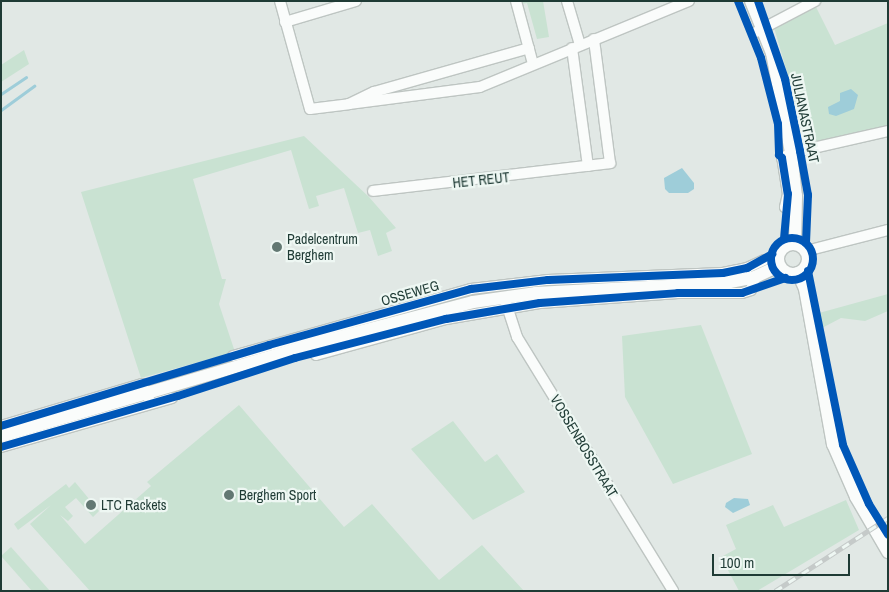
<!DOCTYPE html>
<html>
<head>
<meta charset="utf-8">
<style>
	body { margin:0 }
	#map { position:relative; width:889px; height:592px; overflow:hidden; background:#e1e8e5; font-family:"Archivo Narrow",sans-serif }
	div>[style] { position:absolute }
	[style*='--x'] { left:calc(var(--x)*1px); top:calc(var(--y)*1px); width:calc(var(--w)*1px); rotate:calc(var(--a)*1deg) }
	.green>* { inset:0; background:#c9e2d2 }
	.water>* { inset:0; background:#9ecdd9 }
	.stream>* { height:2.5px; margin:-1.25px; padding:0 1.25px; transform-origin:1.25px; border-radius:1.25px; background:#9ecdd9 }
	.roads { filter:drop-shadow(1px 0 #bec5c2) drop-shadow(-1px 0 #bec5c2) drop-shadow(0 1px #bec5c2) drop-shadow(0 -1px #bec5c2) }
	.minor>* { height:10px; margin:-5px; padding:0 5px; transform-origin:5px; border-radius:5px; background:#fafcfb }
	.tertiary>* { height:12px; margin:-6px; padding:0 6px; transform-origin:6px; border-radius:6px; background:#fafcfb }
	.tertiary>.ring { margin:-6px; padding:0; box-sizing:content-box; background:none; border:12px solid #fafcfb; border-radius:50% }
	.rail>* { height:4.5px; margin-top:-2.25px; transform-origin:0; background:repeating-linear-gradient(90deg,#eef7f3 0 8px,#c5cac9 0 16px); box-sizing:border-box; border-block:1px solid #c5cac9 }
	.cycleway>* { height:8px; margin:-4px; padding:0 4px; transform-origin:4px; border-radius:4px; background:#0057b8 }
	.cycleway>.ring { margin:-4px; padding:0; box-sizing:content-box; background:none; border:8px solid #0057b8; border-radius:50% }
	.dots>* { width:14px; height:14px; translate:-50% -50%; box-sizing:border-box; border:2px solid #eef7f3; border-radius:50% }
	span { translate:-50% -50%; white-space:nowrap; text-align:center; line-height:1.15; -webkit-text-stroke:4.5px #eef7f3; paint-order:stroke }
	.street-label { font-size:14px; color:#1f3b35 }
	.poi-label { font-size:14px; color:#1f3b35 }
	.left { translate:0 -50%; text-align:left }
	.frame { position:absolute; inset:0; border:2px solid #1f3b35; pointer-events:none }
	.scale { position:absolute; left:712px; top:554px; width:138px; height:22px; box-sizing:border-box; border:2px solid #1f3b35; border-top:0; padding-left:6px; font-size:15px; line-height:18px; white-space:nowrap; color:#1f3b35; -webkit-text-stroke:4px #eef7f3; paint-order:stroke }
</style>
</head>
<body>
<div id="map">
	<div class="green">
		<i style="clip-path:polygon(520px 1px,543px 1px,549px 37px,537px 39px,527px 3px,521px 4px)"></i>
		<i style="clip-path:polygon(814px 3px,835px 45px,888px 23px,888px 126px,808px 145px,773px 24px)"></i>
		<i style="clip-path:polygon(24px 50px,29px 64px,1px 82px,1px 65px)"></i>
		<i style="clip-path:polygon(304px 136px,369px 197px,396px 228px,386px 233px,392px 251px,378px 256px,370px 230px,358px 233px,344px 188px,316px 196px,319px 206px,309px 209px,291px 150px,193px 179px,222px 279px,226px 279px,219px 304px,235px 352px,141px 378px,81px 192px)"></i>
		<i style="clip-path:polygon(888px 294px,888px 311px,865px 321px,841px 318px,822px 328px,819px 313px)"></i>
		<i style="clip-path:polygon(701px 325px,752px 454px,673px 484px,625px 397px,622px 336px)"></i>
		<i style="clip-path:polygon(239px 405px,344px 527px,372px 504px,439px 580px,482px 545px,524px 591px,90px 591px,30px 524px,51px 505px,18px 530px,14px 524px,66px 484px,69px 488px,75px 482px,99px 511px,93px 517px,76px 498px,65px 507px,73px 516px,68px 521px,60px 515px,85px 544px,151px 486px,147px 482px)"></i>
		<i style="clip-path:polygon(453px 421px,485px 462px,497px 454px,525px 492px,473px 520px,411px 449px)"></i>
		<i style="clip-path:polygon(846px 500px,859px 530px,757px 591px,739px 591px,721px 557px,736px 549px,726px 525px,773px 505px,784px 527px)"></i>
		<i style="clip-path:polygon(11px 547px,50px 591px,32px 591px,1px 556px)"></i>
	</div>
	<div class="water">
		<i style="clip-path:polygon(851px 89px,858px 95px,854px 109px,836px 116px,829px 114px,828px 107px,840px 101px,840px 93px)"></i>
		<i style="clip-path:polygon(682px 168px,694px 183px,694px 189px,688px 193px,669px 193px,665px 189px,664px 178px)"></i>
		<i style="clip-path:polygon(734px 498px,748px 499px,750px 505px,733px 513px,725px 507px,726px 503px)"></i>
	</div>
	<div class="stream">
		<i style="--x:1;--y:94;--w:30;--a:-34"></i>
		<i style="--x:1;--y:110;--w:41;--a:-36"></i>
	</div>
	<div class="roads">
		<div class="minor">
			<i style="--x:280;--y:1;--w:112;--a:74.5"></i>
			<i style="--x:310;--y:109;--w:39;--a:-7"></i>
			<i style="--x:349;--y:104;--w:28;--a:-26"></i>
			<i style="--x:374;--y:92;--w:161;--a:-15.8"></i>
			<i style="--x:516;--y:1;--w:65;--a:74.9"></i>
			<i style="--x:567;--y:1;--w:46;--a:73.5"></i>
			<i style="--x:285;--y:22;--w:74;--a:-16.5"></i>
			<i style="--x:756;--y:32;--w:67;--a:-27.7"></i>
			<i style="--x:572;--y:48;--w:119;--a:82.3"></i>
			<i style="--x:349;--y:104;--w:132;--a:-7.4"></i>
			<i style="--x:480;--y:87;--w:226;--a:-22.4"></i>
			<i style="--x:373;--y:191;--w:239;--a:-6.7"></i>
			<i style="--x:610;--y:163;--w:125;--a:-97.4"></i>
			<i style="--x:796;--y:209;--w:11;--a:-170"></i>
			<i style="--x:785;--y:207;--w:13;--a:-77"></i>
			<i style="--x:788;--y:194;--w:36;--a:-99"></i>
			<i style="--x:782;--y:158;--w:10;--a:-29"></i>
			<i style="--x:791;--y:153;--w:99;--a:-12.8"></i>
			<i style="--x:806;--y:251;--w:85;--a:-14.4"></i>
			<i style="--x:506;--y:303;--w:36;--a:72"></i>
			<i style="--x:517;--y:337;--w:298;--a:58.4"></i>
			<i style="--x:313;--y:344;--w:11;--a:75"></i>
			<i style="--x:316;--y:355;--w:135;--a:-15.5"></i>
			<i style="--x:446;--y:319;--w:95;--a:-9.7"></i>
			<i style="--x:540;--y:303;--w:138;--a:-4.1"></i>
			<i style="--x:678;--y:293;--w:64;--a:0"></i>
			<i style="--x:742;--y:293;--w:9;--a:-18"></i>
			<i style="--x:751;--y:290;--w:14;--a:-73"></i>
			<i style="--x:233;--y:356;--w:247;--a:-15.7"></i>
			<i style="--x:471;--y:289;--w:78;--a:-6.7"></i>
			<i style="--x:548;--y:280;--w:175;--a:-2.3"></i>
			<i style="--x:723;--y:273;--w:25;--a:-12"></i>
			<i style="--x:747;--y:268;--w:19;--a:-25"></i>
			<i style="--x:1;--y:426;--w:147;--a:-16.6"></i>
			<i style="--x:142;--y:384;--w:17;--a:65"></i>
			<i style="--x:1;--y:447;--w:178;--a:-16"></i>
		</div>
		<div class="tertiary">
			<i style="--x:751;--y:1;--w:56;--a:68"></i>
			<i style="--x:772;--y:53;--w:102;--a:79.2"></i>
			<i style="--x:791;--y:153;--w:43;--a:83.4"></i>
			<i style="--x:796;--y:196;--w:47;--a:91.2"></i>
			<i class="ring" style="left:778px;top:244px;width:18px;height:18px"></i>
			<i style="--x:798;--y:273;--w:17;--a:66"></i>
			<i style="--x:805;--y:289;--w:158;--a:79.8"></i>
			<i style="--x:833;--y:444;--w:58;--a:66.5"></i>
			<i style="--x:856;--y:497;--w:64;--a:59.8"></i>
			<i style="--x:1;--y:436;--w:325;--a:-16.4"></i>
			<i style="--x:313;--y:344;--w:165;--a:-14.7"></i>
			<i style="--x:473;--y:302;--w:64;--a:-8.1"></i>
			<i style="--x:536;--y:293;--w:189;--a:-3"></i>
			<i style="--x:725;--y:283;--w:31;--a:-11"></i>
			<i style="--x:755;--y:277;--w:26;--a:-25"></i>
		</div>
	</div>
	<div class="rail">
		<i style="--x:775;--y:591;--w:135;--a:-32.9"></i>
	</div>
	<div class="cycleway">
		<i style="--x:738;--y:1;--w:61;--a:68"></i>
		<i style="--x:761;--y:58;--w:68;--a:75.6"></i>
		<i style="--x:778;--y:124;--w:31;--a:88"></i>
		<i style="--x:779;--y:155;--w:4;--a:45"></i>
		<i style="--x:782;--y:158;--w:36;--a:81"></i>
		<i style="--x:788;--y:194;--w:45;--a:95.1"></i>
		<i style="--x:758;--y:1;--w:83;--a:70.9"></i>
		<i style="--x:785;--y:79;--w:74;--a:78.2"></i>
		<i style="--x:800;--y:151;--w:45;--a:79.7"></i>
		<i style="--x:808;--y:195;--w:48;--a:92.4"></i>
		<i class="ring" style="left:771px;top:238px;width:34px;height:34px"></i>
		<i style="--x:808;--y:271;--w:177;--a:78.6"></i>
		<i style="--x:843;--y:445;--w:64;--a:66.2"></i>
		<i style="--x:869;--y:504;--w:36;--a:58"></i>
		<i style="--x:1;--y:426;--w:280;--a:-16.8"></i>
		<i style="--x:269;--y:345;--w:210;--a:-15.5"></i>
		<i style="--x:471;--y:289;--w:78;--a:-6.7"></i>
		<i style="--x:548;--y:280;--w:175;--a:-2.3"></i>
		<i style="--x:723;--y:273;--w:25;--a:-12"></i>
		<i style="--x:747;--y:268;--w:29;--a:-29"></i>
		<i style="--x:1;--y:447;--w:184;--a:-16.1"></i>
		<i style="--x:178;--y:396;--w:123;--a:-18"></i>
		<i style="--x:295;--y:358;--w:156;--a:-14.5"></i>
		<i style="--x:446;--y:319;--w:95;--a:-9.7"></i>
		<i style="--x:540;--y:303;--w:138;--a:-4.1"></i>
		<i style="--x:678;--y:293;--w:64;--a:0"></i>
		<i style="--x:742;--y:293;--w:46;--a:-19.2"></i>
	</div>
	<div class="dots">
		<i style="left:277px;top:247px;background:#637873"></i>
		<i style="left:229px;top:495px;background:#637873"></i>
		<i style="left:91px;top:505px;background:#637873"></i>
	</div>
	<div class="street-label">
		<span style="left:805px;top:118px;rotate:78deg">JULIANASTRAAT</span>
		<span style="left:481px;top:180px;rotate:-6deg">HET REUT</span>
		<span style="left:410px;top:293px;rotate:-16deg">OSSEWEG</span>
		<span style="left:584px;top:446px;rotate:59deg">VOSSENBOSSTRAAT</span>
	</div>
	<div class="poi-label">
		<span class="left" style="left:287px;top:247px">Padelcentrum<br>Berghem</span>
		<span class="left" style="left:239px;top:495px">Berghem Sport</span>
		<span class="left" style="left:101px;top:505px">LTC Rackets</span>
	</div>
	<div class="frame"></div>
	<div class="scale">100 m</div>
</div>
</body>
</html>
